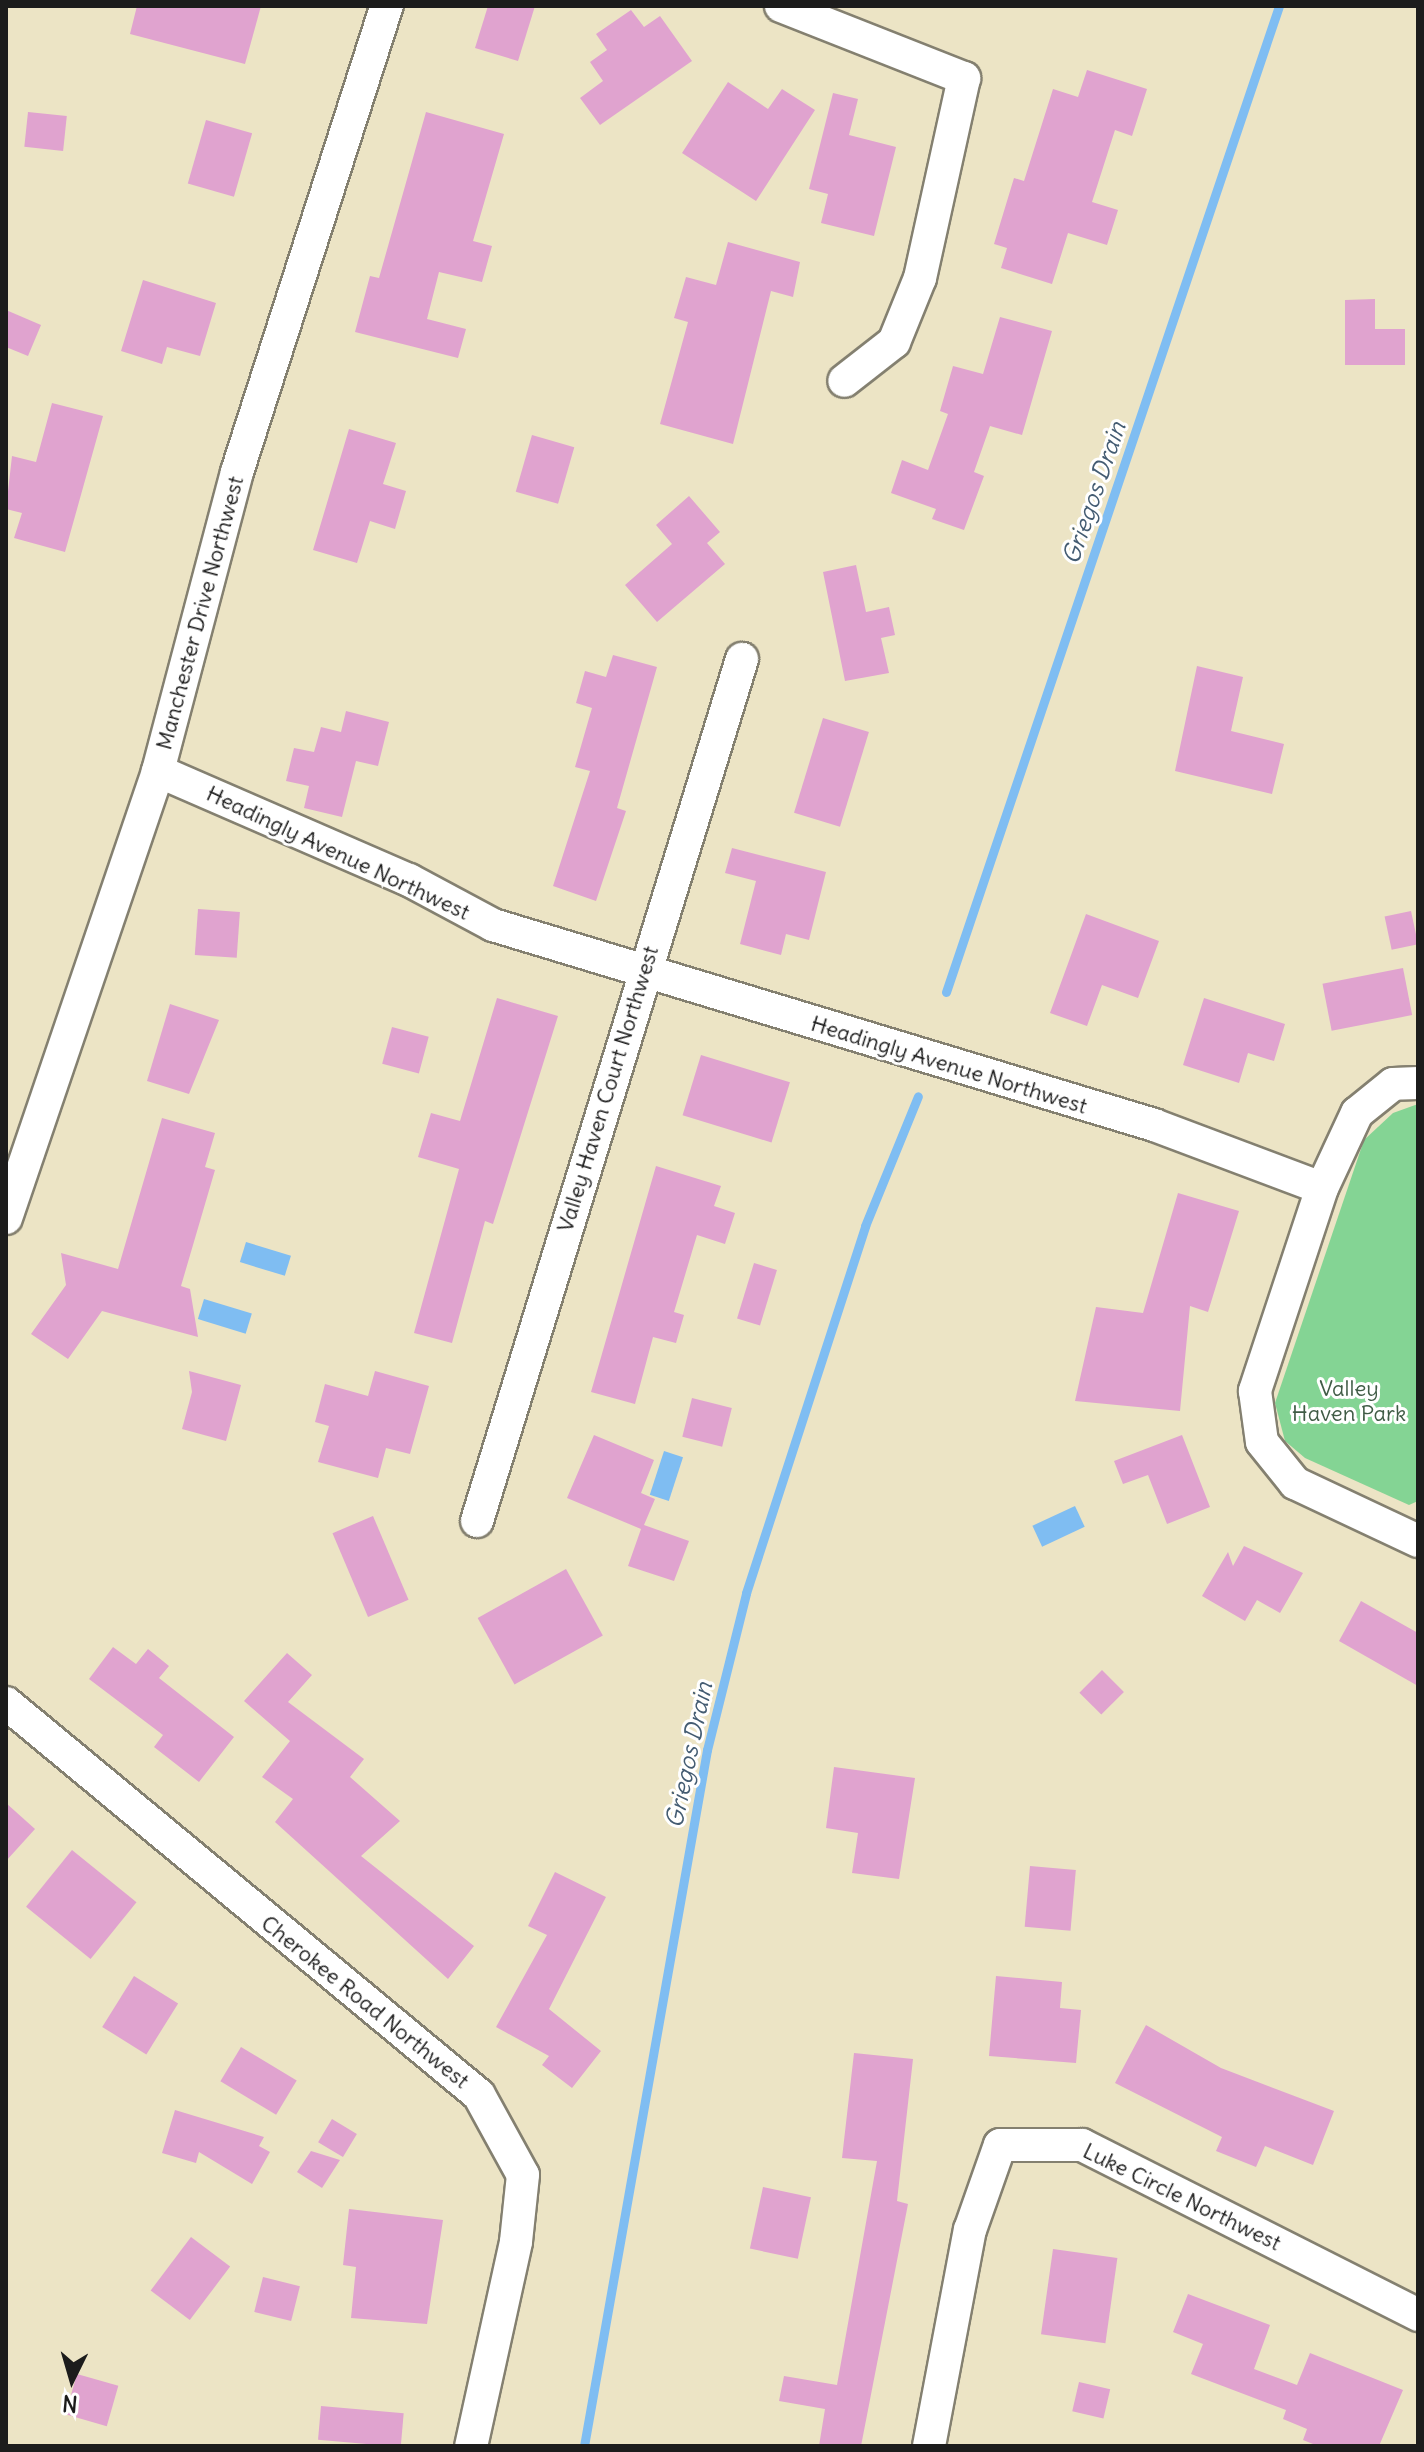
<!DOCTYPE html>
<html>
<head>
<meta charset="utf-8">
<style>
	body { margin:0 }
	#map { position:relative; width:1424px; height:2452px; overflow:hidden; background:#ece4c5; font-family:Delius,sans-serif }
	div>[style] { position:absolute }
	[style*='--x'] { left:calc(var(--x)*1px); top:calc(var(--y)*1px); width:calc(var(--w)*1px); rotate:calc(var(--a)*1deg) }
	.green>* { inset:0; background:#84d494 }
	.water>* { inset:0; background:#7fbdf2; transform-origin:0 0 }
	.stream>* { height:9px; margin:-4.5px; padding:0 4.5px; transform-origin:4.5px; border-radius:4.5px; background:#7fbdf2 }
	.building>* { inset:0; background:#e0a3cf; transform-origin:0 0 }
	.roads { filter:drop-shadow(2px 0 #848070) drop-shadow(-2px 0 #848070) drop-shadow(0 2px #848070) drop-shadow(0 -2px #848070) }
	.street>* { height:32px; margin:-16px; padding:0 16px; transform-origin:16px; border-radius:16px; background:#fff }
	span { translate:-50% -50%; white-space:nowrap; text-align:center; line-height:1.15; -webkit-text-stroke:6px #fff; paint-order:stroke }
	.street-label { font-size:22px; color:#1c1c1c }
	.park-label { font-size:22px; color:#405c46 }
	.water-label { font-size:24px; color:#445c72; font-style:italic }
	.frame { position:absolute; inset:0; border:8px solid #1c1c1c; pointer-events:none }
	.north { position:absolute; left:32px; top:2340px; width:80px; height:80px; -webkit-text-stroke:6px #fff; paint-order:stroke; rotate:185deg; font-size:22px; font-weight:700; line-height:32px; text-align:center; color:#1c1c1c }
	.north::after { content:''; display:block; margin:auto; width:28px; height:36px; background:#1c1c1c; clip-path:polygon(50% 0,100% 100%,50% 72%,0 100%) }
</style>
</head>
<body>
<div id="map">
	<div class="green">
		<i style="clip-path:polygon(1418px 1104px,1418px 1501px,1409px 1505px,1305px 1458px,1285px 1441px,1275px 1403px,1364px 1140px,1393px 1113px)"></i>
	</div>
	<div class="water">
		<i style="left:246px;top:1242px;width:47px;height:21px;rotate:17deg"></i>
		<i style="left:204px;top:1299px;width:50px;height:21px;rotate:17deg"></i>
		<i style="left:664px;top:1451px;width:20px;height:46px;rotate:18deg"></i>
		<i style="left:1075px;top:1506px;width:23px;height:47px;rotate:65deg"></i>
	</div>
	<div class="stream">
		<i style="--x:946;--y:992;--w:1041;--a:-71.34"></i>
		<i style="--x:584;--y:2446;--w:707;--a:-79.98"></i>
		<i style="--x:707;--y:1750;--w:162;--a:-76"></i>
		<i style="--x:746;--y:1593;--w:386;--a:-72"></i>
		<i style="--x:865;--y:1226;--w:140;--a:-67.8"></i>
	</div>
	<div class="building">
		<i style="clip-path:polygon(137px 6px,261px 6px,245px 64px,130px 34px)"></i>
		<i style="clip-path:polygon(488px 6px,535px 6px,518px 61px,475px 48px)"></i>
		<i style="clip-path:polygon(631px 10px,644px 27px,660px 16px,692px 61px,600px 125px,580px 98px,603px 81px,590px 62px,607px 50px,596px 34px)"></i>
		<i style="clip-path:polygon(1087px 70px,1147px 89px,1132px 136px,1115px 130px,1092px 202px,1118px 210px,1107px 245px,1068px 233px,1052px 284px,1001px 268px,1007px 248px,994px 244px,1014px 178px,1024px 181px,1053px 89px,1078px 97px)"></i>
		<i style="clip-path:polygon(728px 82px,768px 109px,782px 89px,815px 110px,756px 201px,682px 153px)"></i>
		<i style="clip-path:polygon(833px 93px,858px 99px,849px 135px,896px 147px,874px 236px,821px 223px,828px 194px,809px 189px)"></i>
		<i style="left:28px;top:112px;width:39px;height:35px;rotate:6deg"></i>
		<i style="clip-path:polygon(426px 112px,504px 134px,473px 241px,492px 246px,482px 282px,439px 272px,427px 319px,466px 329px,458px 358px,355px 332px,370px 276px,379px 278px)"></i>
		<i style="left:206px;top:120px;width:48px;height:66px;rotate:16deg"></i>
		<i style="clip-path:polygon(728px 242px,800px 262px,793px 297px,771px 291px,733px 444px,660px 424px,688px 322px,674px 318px,686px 277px,716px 285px)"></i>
		<i style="clip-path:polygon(143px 280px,216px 303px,200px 356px,167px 347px,162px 364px,121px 351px)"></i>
		<i style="clip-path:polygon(1375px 299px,1375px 329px,1405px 329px,1405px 365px,1345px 365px,1345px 300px)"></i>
		<i style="clip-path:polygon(6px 310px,41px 325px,28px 356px,6px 347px)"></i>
		<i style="clip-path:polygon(1000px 317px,1052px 331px,1022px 435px,990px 426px,974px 472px,984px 476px,964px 530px,932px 519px,936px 509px,891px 493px,902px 460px,928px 470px,948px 414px,940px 411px,953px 366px,983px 374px)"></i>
		<i style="clip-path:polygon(52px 403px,103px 416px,65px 552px,14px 538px,22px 513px,6px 509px,12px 456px,36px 462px)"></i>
		<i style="clip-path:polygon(349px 429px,396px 443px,383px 484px,406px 491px,395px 529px,370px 521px,357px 563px,313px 550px)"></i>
		<i style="left:532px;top:435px;width:44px;height:59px;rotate:16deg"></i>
		<i style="clip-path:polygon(689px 496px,720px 532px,707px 543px,725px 564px,657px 622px,625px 585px,672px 544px,656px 525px)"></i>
		<i style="clip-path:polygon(856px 565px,866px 612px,889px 607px,895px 635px,881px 638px,889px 673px,845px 681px,823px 572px)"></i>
		<i style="clip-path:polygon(613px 655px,657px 667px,617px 808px,626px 811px,596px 901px,553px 886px,590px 771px,575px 767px,592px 708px,576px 703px,585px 671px,606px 677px)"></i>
		<i style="clip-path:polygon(1197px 666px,1243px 677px,1231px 731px,1284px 744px,1272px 794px,1175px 771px)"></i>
		<i style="clip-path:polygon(346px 711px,389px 722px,378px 766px,356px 761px,342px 817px,304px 808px,309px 786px,286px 781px,294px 748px,314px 752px,321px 727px,341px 732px)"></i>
		<i style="left:823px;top:718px;width:48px;height:99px;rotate:17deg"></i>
		<i style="clip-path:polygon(732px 848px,826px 872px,809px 940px,786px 934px,781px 955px,740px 944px,756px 881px,725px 873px)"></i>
		<i style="left:198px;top:909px;width:42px;height:46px;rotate:4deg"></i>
		<i style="left:1411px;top:911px;width:34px;height:27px;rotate:78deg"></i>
		<i style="clip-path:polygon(1086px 914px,1159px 941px,1138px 998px,1102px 985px,1087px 1026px,1050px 1013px)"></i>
		<i style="left:1403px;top:968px;width:48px;height:82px;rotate:79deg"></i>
		<i style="clip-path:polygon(497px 998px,558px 1016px,493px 1224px,485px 1221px,452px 1343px,414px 1333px,459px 1169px,418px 1157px,431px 1113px,460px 1121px)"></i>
		<i style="clip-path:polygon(1204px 998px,1285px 1024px,1274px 1061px,1248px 1053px,1239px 1083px,1183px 1065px)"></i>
		<i style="clip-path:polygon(170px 1004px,219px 1020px,189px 1094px,147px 1081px)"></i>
		<i style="left:392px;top:1027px;width:38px;height:38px;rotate:15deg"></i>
		<i style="left:701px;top:1055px;width:93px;height:63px;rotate:17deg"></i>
		<i style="clip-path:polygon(162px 1118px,215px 1133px,205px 1167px,215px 1170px,181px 1286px,190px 1289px,198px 1337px,102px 1311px,68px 1359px,31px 1334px,66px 1285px,61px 1253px,118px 1269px)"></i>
		<i style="clip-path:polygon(656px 1166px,721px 1186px,714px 1206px,735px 1213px,725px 1244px,697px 1235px,674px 1312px,684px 1315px,676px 1343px,653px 1337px,635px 1404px,591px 1392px)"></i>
		<i style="clip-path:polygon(1178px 1193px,1239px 1211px,1208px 1312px,1190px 1306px,1180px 1411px,1075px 1401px,1096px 1307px,1143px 1313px)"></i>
		<i style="left:754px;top:1263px;width:24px;height:58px;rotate:17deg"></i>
		<i style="clip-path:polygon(189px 1371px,241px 1385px,226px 1441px,182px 1429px,192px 1392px)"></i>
		<i style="clip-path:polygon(375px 1371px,429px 1386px,410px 1454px,386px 1448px,378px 1478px,318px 1462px,329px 1426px,315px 1422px,325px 1384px,368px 1396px)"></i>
		<i style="left:692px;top:1398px;width:41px;height:40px;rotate:14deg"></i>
		<i style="clip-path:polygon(594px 1435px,654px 1460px,641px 1493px,655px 1499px,644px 1525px,689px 1541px,674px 1581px,628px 1566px,641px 1529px,567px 1498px)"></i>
		<i style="clip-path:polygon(1182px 1435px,1210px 1507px,1167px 1524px,1148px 1475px,1123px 1484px,1114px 1461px)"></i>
		<i style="left:373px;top:1516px;width:91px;height:44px;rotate:67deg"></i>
		<i style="clip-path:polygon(1244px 1546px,1303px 1573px,1280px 1613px,1257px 1600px,1245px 1621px,1202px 1596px,1228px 1552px,1233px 1566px)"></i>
		<i style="left:566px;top:1569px;width:76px;height:101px;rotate:61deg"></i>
		<i style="clip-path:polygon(1361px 1601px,1418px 1633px,1418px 1686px,1339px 1641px)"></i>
		<i style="clip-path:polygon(113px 1647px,136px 1664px,148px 1649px,169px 1666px,159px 1678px,234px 1737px,199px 1782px,154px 1747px,163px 1735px,89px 1679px)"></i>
		<i style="clip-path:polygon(287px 1653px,312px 1675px,288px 1702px,364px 1759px,350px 1777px,400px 1821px,361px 1856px,474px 1946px,448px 1979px,275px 1822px,293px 1799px,262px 1777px,290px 1741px,244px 1701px)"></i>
		<i style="left:1102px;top:1670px;width:31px;height:32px;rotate:45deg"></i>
		<i style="clip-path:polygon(834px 1767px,915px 1778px,899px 1879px,852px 1873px,858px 1833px,826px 1828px)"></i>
		<i style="clip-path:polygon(6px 1803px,35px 1829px,6px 1861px)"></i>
		<i style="left:72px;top:1850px;width:83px;height:73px;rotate:39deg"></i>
		<i style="left:1030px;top:1866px;width:46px;height:61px;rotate:5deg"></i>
		<i style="clip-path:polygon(555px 1872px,606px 1897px,549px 2009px,601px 2051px,572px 2088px,542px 2065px,549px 2056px,496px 2027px,547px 1935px,528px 1926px)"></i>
		<i style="left:134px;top:1976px;width:52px;height:60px;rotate:32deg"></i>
		<i style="clip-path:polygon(996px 1976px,1062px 1982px,1060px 2008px,1081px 2010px,1076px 2063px,989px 2056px)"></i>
		<i style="clip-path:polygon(1146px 2025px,1221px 2068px,1334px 2111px,1313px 2165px,1265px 2146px,1256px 2167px,1216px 2151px,1222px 2137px,1115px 2083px)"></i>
		<i style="left:241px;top:2047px;width:65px;height:40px;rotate:31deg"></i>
		<i style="clip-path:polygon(854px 2053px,913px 2059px,897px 2201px,908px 2204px,861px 2446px,819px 2446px,825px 2409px,779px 2401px,784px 2376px,837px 2385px,877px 2161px,842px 2158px)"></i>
		<i style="clip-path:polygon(175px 2110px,264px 2137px,259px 2146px,270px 2152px,252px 2184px,199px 2152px,196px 2163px,162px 2153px)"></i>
		<i style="left:332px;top:2119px;width:29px;height:27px;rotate:31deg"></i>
		<i style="clip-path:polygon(311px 2151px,340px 2160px,322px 2188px,297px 2172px)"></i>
		<i style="left:763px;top:2187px;width:49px;height:63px;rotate:12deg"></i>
		<i style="clip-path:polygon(349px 2209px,443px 2220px,427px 2324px,351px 2318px,356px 2267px,343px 2265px)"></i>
		<i style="left:191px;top:2237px;width:49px;height:67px;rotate:37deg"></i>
		<i style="left:1053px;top:2249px;width:65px;height:86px;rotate:8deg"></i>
		<i style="left:263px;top:2277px;width:38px;height:36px;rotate:14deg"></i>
		<i style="clip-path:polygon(1188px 2294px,1270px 2325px,1254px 2369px,1297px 2385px,1310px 2353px,1403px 2390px,1379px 2446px,1318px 2446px,1303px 2440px,1307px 2429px,1283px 2419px,1286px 2410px,1191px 2374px,1203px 2344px,1173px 2332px)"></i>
		<i style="left:77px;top:2374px;width:43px;height:42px;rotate:16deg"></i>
		<i style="left:1079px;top:2382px;width:32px;height:30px;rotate:13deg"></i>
		<i style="left:321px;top:2406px;width:83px;height:34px;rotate:5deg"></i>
	</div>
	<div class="roads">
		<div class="street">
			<i style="--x:781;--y:6;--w:197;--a:21.5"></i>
			<i style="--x:964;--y:78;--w:205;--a:102.4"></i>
			<i style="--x:920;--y:278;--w:69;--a:112.1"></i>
			<i style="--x:894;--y:342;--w:63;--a:142"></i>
			<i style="--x:158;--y:771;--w:274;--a:23.5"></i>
			<i style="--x:409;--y:880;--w:95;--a:28.2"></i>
			<i style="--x:493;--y:925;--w:691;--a:16.83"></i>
			<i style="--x:1154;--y:1125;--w:179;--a:20.6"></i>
			<i style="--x:1418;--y:1083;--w:25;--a:178"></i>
			<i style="--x:1393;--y:1084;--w:46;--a:141.1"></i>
			<i style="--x:1357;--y:1113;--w:83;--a:115"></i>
			<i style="--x:1322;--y:1188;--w:214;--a:108.3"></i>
			<i style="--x:1255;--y:1391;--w:51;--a:82.2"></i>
			<i style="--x:1262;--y:1442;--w:53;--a:51.2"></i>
			<i style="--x:1295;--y:1483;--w:136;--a:25.2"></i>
			<i style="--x:6;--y:1218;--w:472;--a:-71.2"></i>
			<i style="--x:158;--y:771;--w:309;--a:-75.2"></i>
			<i style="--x:237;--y:472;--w:490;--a:-72.2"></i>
			<i style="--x:477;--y:1521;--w:902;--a:-72.91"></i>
			<i style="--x:6;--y:1703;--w:614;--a:39.65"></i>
			<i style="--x:479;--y:2095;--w:91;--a:61.2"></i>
			<i style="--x:523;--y:2175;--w:67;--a:96"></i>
			<i style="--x:516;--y:2242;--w:209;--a:102.4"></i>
			<i style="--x:929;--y:2446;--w:220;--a:-79.3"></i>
			<i style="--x:970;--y:2230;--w:90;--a:-70.6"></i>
			<i style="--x:1000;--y:2145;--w:82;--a:0"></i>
			<i style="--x:1082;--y:2145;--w:377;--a:26.8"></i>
		</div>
	</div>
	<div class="street-label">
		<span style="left:200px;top:613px;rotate:-75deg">Manchester Drive Northwest</span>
		<span style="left:338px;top:853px;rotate:25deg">Headingly Avenue Northwest</span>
		<span style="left:949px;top:1065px;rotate:17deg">Headingly Avenue Northwest</span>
		<span style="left:608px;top:1089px;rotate:-73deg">Valley Haven Court Northwest</span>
		<span style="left:365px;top:2002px;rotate:39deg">Cherokee Road Northwest</span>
		<span style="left:1182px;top:2197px;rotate:26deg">Luke Circle Northwest</span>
	</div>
	<div class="park-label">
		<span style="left:1349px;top:1401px">Valley<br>Haven Park</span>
	</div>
	<div class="water-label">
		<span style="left:1094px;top:493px;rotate:-71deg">Griegos Drain</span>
		<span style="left:689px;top:1755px;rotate:-78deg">Griegos Drain</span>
	</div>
	<div class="frame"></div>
	<div class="north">N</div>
</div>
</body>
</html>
